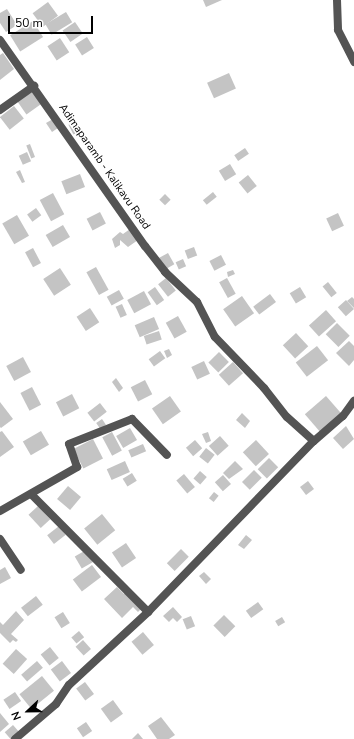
<!DOCTYPE html>
<html>
<head>
<meta charset="utf-8">
<style>
	body { margin:0 }
	#map { position:relative; width:354px; height:739px; overflow:hidden; background:#fff; font-family:"Nunito Sans",sans-serif }
	div>[style] { position:absolute }
	[style*='--x'] { left:calc(var(--x)*1px); top:calc(var(--y)*1px); width:calc(var(--w)*1px); rotate:calc(var(--a)*1deg) }
	.building>* { inset:0; background:#c4c4c4; transform-origin:0 0 }
	.minor>* { height:8px; margin:-4px; padding:0 4px; transform-origin:4px; border-radius:4px; background:#545454 }
	span { translate:-50% -50%; white-space:nowrap; text-align:center; line-height:1.15; -webkit-text-stroke:3px #fff; paint-order:stroke }
	.street-label { font-size:11px; color:#000 }
	.north { position:absolute; left:8px; top:691px; width:40px; height:40px; -webkit-text-stroke:3px #fff; paint-order:stroke; rotate:248deg; font-size:11px; font-weight:700; line-height:16px; text-align:center; color:#000 }
	.north::after { content:''; display:block; margin:auto; width:14px; height:18px; background:#000; clip-path:polygon(50% 0,100% 100%,50% 72%,0 100%) }
	.scale { position:absolute; left:8px; top:16px; width:85px; height:18px; box-sizing:border-box; border:2px solid #000; border-top:0; padding-left:5px; font-size:12px; line-height:14px; white-space:nowrap; color:#000; -webkit-text-stroke:3px #fff; paint-order:stroke }
</style>
</head>
<body>
<div id="map">
	<div class="building">
		<i style="clip-path:polygon(203px 0,222px 0,206px 7px)"></i>
		<i style="left:48px;top:2px;width:17px;height:19px;rotate:54deg"></i>
		<i style="clip-path:polygon(7px 9px,17px 25px,6px 32px,0 23px,0 13px)"></i>
		<i style="left:66px;top:12px;width:12px;height:24px;rotate:59deg"></i>
		<i style="left:33px;top:21px;width:19px;height:27px;rotate:58deg"></i>
		<i style="left:75px;top:22px;width:14px;height:15px;rotate:56deg"></i>
		<i style="left:87px;top:37px;width:13px;height:14px;rotate:58deg"></i>
		<i style="left:60px;top:38px;width:17px;height:15px;rotate:57deg"></i>
		<i style="clip-path:polygon(3px 53px,14px 69px,0 80px,0 55px)"></i>
		<i style="left:229px;top:73px;width:17px;height:24px;rotate:66deg"></i>
		<i style="left:32px;top:91px;width:16px;height:18px;rotate:55deg"></i>
		<i style="left:14px;top:106px;width:16px;height:18px;rotate:52deg"></i>
		<i style="clip-path:polygon(53px 119px,58px 128px,52px 132px,46px 123px)"></i>
		<i style="left:72px;top:123px;width:11px;height:4px;rotate:63deg"></i>
		<i style="left:30px;top:144px;width:14px;height:4px;rotate:69deg"></i>
		<i style="left:245px;top:148px;width:7px;height:13px;rotate:56deg"></i>
		<i style="left:27px;top:152px;width:10px;height:9px;rotate:66deg"></i>
		<i style="left:230px;top:164px;width:12px;height:13px;rotate:59deg"></i>
		<i style="clip-path:polygon(20px 170px,25px 182px,22px 183px,16px 172px)"></i>
		<i style="left:80px;top:174px;width:14px;height:20px;rotate:69deg"></i>
		<i style="left:248px;top:175px;width:14px;height:12px;rotate:51deg"></i>
		<i style="left:213px;top:192px;width:6px;height:13px;rotate:51deg"></i>
		<i style="left:53px;top:193px;width:24px;height:15px;rotate:62deg"></i>
		<i style="left:165px;top:194px;width:8px;height:8px;rotate:45deg"></i>
		<i style="left:36px;top:208px;width:9px;height:11px;rotate:54deg"></i>
		<i style="left:100px;top:212px;width:13px;height:15px;rotate:63deg"></i>
		<i style="left:338px;top:213px;width:14px;height:13px;rotate:65deg"></i>
		<i style="left:17px;top:215px;width:24px;height:17px;rotate:60deg"></i>
		<i style="left:63px;top:225px;width:14px;height:20px;rotate:60deg"></i>
		<i style="clip-path:polygon(130px 229px,138px 240px,128px 247px,120px 240px,120px 245px,115px 248px,112px 239px,120px 232px,123px 234px)"></i>
		<i style="left:194px;top:247px;width:9px;height:10px;rotate:69deg"></i>
		<i style="left:33px;top:248px;width:17px;height:9px;rotate:62deg"></i>
		<i style="left:168px;top:253px;width:13px;height:10px;rotate:61deg"></i>
		<i style="left:221px;top:255px;width:11px;height:13px;rotate:63deg"></i>
		<i style="left:183px;top:259px;width:8px;height:8px;rotate:67deg"></i>
		<i style="left:96px;top:267px;width:26px;height:11px;rotate:61deg"></i>
		<i style="left:60px;top:268px;width:20px;height:20px;rotate:57deg"></i>
		<i style="clip-path:polygon(233px 270px,235px 274px,228px 277px,227px 272px)"></i>
		<i style="left:166px;top:278px;width:16px;height:10px;rotate:52deg"></i>
		<i style="left:227px;top:278px;width:18px;height:9px;rotate:61deg"></i>
		<i style="left:328px;top:282px;width:14px;height:7px;rotate:51deg"></i>
		<i style="left:155px;top:287px;width:16px;height:9px;rotate:55deg"></i>
		<i style="left:300px;top:287px;width:12px;height:12px;rotate:59deg"></i>
		<i style="left:119px;top:290px;width:10px;height:14px;rotate:61deg"></i>
		<i style="left:144px;top:291px;width:15px;height:19px;rotate:62deg"></i>
		<i style="left:270px;top:294px;width:10px;height:21px;rotate:53deg"></i>
		<i style="left:242px;top:296px;width:21px;height:23px;rotate:55deg"></i>
		<i style="clip-path:polygon(352px 297px,354px 299px,354px 308px,347px 301px)"></i>
		<i style="left:346px;top:300px;width:12px;height:11px;rotate:48deg"></i>
		<i style="left:122px;top:304px;width:12px;height:7px;rotate:66deg"></i>
		<i style="left:90px;top:308px;width:17px;height:16px;rotate:57deg"></i>
		<i style="left:326px;top:310px;width:15px;height:23px;rotate:48deg"></i>
		<i style="left:178px;top:316px;width:18px;height:14px;rotate:61deg"></i>
		<i style="left:154px;top:317px;width:13px;height:21px;rotate:67deg"></i>
		<i style="left:337px;top:323px;width:18px;height:16px;rotate:45deg"></i>
		<i style="left:159px;top:331px;width:9px;height:16px;rotate:72deg"></i>
		<i style="left:296px;top:333px;width:18px;height:18px;rotate:47deg"></i>
		<i style="clip-path:polygon(349px 341px,354px 346px,354px 360px,349px 366px,336px 353px)"></i>
		<i style="left:317px;top:346px;width:18px;height:27px;rotate:52deg"></i>
		<i style="clip-path:polygon(169px 349px,172px 355px,167px 358px,164px 351px)"></i>
		<i style="left:160px;top:351px;width:9px;height:14px;rotate:54deg"></i>
		<i style="left:219px;top:352px;width:14px;height:15px;rotate:45deg"></i>
		<i style="left:23px;top:357px;width:17px;height:19px;rotate:62deg"></i>
		<i style="left:204px;top:361px;width:14px;height:14px;rotate:65deg"></i>
		<i style="left:233px;top:362px;width:15px;height:19px;rotate:48deg"></i>
		<i style="clip-path:polygon(116px 378px,123px 388px,119px 392px,112px 382px)"></i>
		<i style="left:145px;top:380px;width:16px;height:16px;rotate:63deg"></i>
		<i style="left:32px;top:387px;width:20px;height:13px;rotate:63deg"></i>
		<i style="left:72px;top:394px;width:16px;height:18px;rotate:63deg"></i>
		<i style="left:170px;top:396px;width:19px;height:22px;rotate:55deg"></i>
		<i style="left:326px;top:396px;width:23px;height:28px;rotate:49deg"></i>
		<i style="clip-path:polygon(0 402px,13px 419px,1px 428px,0 427px)"></i>
		<i style="left:100px;top:403px;width:11px;height:16px;rotate:52deg"></i>
		<i style="clip-path:polygon(242px 413px,250px 421px,245px 428px,236px 420px)"></i>
		<i style="left:102px;top:419px;width:7px;height:7px;rotate:56deg"></i>
		<i style="clip-path:polygon(346px 426px,354px 439px,343px 449px,333px 438px)"></i>
		<i style="left:130px;top:428px;width:14px;height:16px;rotate:60deg"></i>
		<i style="clip-path:polygon(2px 431px,14px 447px,0 457px,0 432px)"></i>
		<i style="left:41px;top:431px;width:16px;height:21px;rotate:60deg"></i>
		<i style="left:112px;top:432px;width:21px;height:11px;rotate:62deg"></i>
		<i style="clip-path:polygon(208px 432px,211px 441px,206px 443px,202px 434px)"></i>
		<i style="left:220px;top:436px;width:13px;height:15px;rotate:48deg"></i>
		<i style="left:93px;top:439px;width:22px;height:22px;rotate:63deg"></i>
		<i style="left:195px;top:440px;width:11px;height:12px;rotate:49deg"></i>
		<i style="left:256px;top:440px;width:19px;height:18px;rotate:47deg"></i>
		<i style="left:143px;top:444px;width:8px;height:16px;rotate:67deg"></i>
		<i style="left:206px;top:448px;width:11px;height:11px;rotate:38deg"></i>
		<i style="left:269px;top:458px;width:13px;height:16px;rotate:45deg"></i>
		<i style="left:125px;top:461px;width:12px;height:20px;rotate:66deg"></i>
		<i style="clip-path:polygon(235px 461px,243px 469px,229px 479px,223px 473px)"></i>
		<i style="left:254px;top:470px;width:11px;height:17px;rotate:45deg"></i>
		<i style="left:200px;top:471px;width:9px;height:10px;rotate:41deg"></i>
		<i style="left:132px;top:473px;width:9px;height:11px;rotate:58deg"></i>
		<i style="left:184px;top:474px;width:17px;height:10px;rotate:50deg"></i>
		<i style="left:223px;top:475px;width:12px;height:11px;rotate:48deg"></i>
		<i style="left:308px;top:481px;width:10px;height:10px;rotate:53deg"></i>
		<i style="left:68px;top:486px;width:17px;height:17px;rotate:40deg"></i>
		<i style="left:214px;top:492px;width:6px;height:8px;rotate:39deg"></i>
		<i style="left:38px;top:506px;width:18px;height:13px;rotate:47deg"></i>
		<i style="left:102px;top:514px;width:21px;height:23px;rotate:51deg"></i>
		<i style="left:59px;top:526px;width:11px;height:15px;rotate:52deg"></i>
		<i style="clip-path:polygon(246px 535px,252px 540px,244px 549px,238px 545px)"></i>
		<i style="left:126px;top:543px;width:18px;height:17px;rotate:56deg"></i>
		<i style="left:181px;top:549px;width:11px;height:20px;rotate:45deg"></i>
		<i style="left:86px;top:550px;width:14px;height:13px;rotate:60deg"></i>
		<i style="left:92px;top:565px;width:15px;height:24px;rotate:53deg"></i>
		<i style="clip-path:polygon(5px 567px,11px 578px,0 584px,0 570px)"></i>
		<i style="clip-path:polygon(204px 572px,211px 579px,206px 584px,199px 576px)"></i>
		<i style="clip-path:polygon(117px 587px,124px 594px,127px 591px,142px 608px,138px 612px,133px 607px,122px 618px,104px 599px)"></i>
		<i style="left:36px;top:596px;width:11px;height:19px;rotate:52deg"></i>
		<i style="left:258px;top:602px;width:9px;height:15px;rotate:54deg"></i>
		<i style="clip-path:polygon(173px 607px,182px 617px,177px 622px,173px 618px,169px 622px,163px 616px)"></i>
		<i style="clip-path:polygon(16px 611px,24px 620px,11px 634px,18px 640px,16px 642px,13px 640px,10px 643px,0 633px,0 622px,3px 625px)"></i>
		<i style="left:63px;top:612px;width:13px;height:10px;rotate:58deg"></i>
		<i style="left:224px;top:615px;width:16px;height:15px;rotate:45deg"></i>
		<i style="left:191px;top:616px;width:11px;height:9px;rotate:68deg"></i>
		<i style="left:282px;top:617px;width:6px;height:8px;rotate:59deg"></i>
		<i style="left:79px;top:631px;width:8px;height:10px;rotate:50deg"></i>
		<i style="left:143px;top:632px;width:17px;height:15px;rotate:50deg"></i>
		<i style="left:83px;top:640px;width:12px;height:10px;rotate:48deg"></i>
		<i style="left:50px;top:647px;width:14px;height:12px;rotate:51deg"></i>
		<i style="left:16px;top:649px;width:15px;height:20px;rotate:42deg"></i>
		<i style="left:37px;top:661px;width:9px;height:21px;rotate:49deg"></i>
		<i style="left:62px;top:661px;width:15px;height:14px;rotate:53deg"></i>
		<i style="left:42px;top:676px;width:19px;height:29px;rotate:51deg"></i>
		<i style="left:85px;top:682px;width:15px;height:11px;rotate:53deg"></i>
		<i style="left:15px;top:692px;width:11px;height:14px;rotate:56deg"></i>
		<i style="left:113px;top:700px;width:17px;height:15px;rotate:54deg"></i>
		<i style="clip-path:polygon(0 713px,9px 724px,0 732px)"></i>
		<i style="clip-path:polygon(161px 717px,175px 735px,169px 739px,157px 739px,148px 726px)"></i>
		<i style="left:86px;top:722px;width:11px;height:11px;rotate:56deg"></i>
		<i style="left:13px;top:725px;width:9px;height:11px;rotate:49deg"></i>
		<i style="clip-path:polygon(138px 733px,143px 739px,132px 739px)"></i>
	</div>
	<div class="minor">
		<i style="--x:337;--y:0;--w:30;--a:88"></i>
		<i style="--x:338;--y:30;--w:36;--a:63"></i>
		<i style="--x:0;--y:40;--w:252;--a:54.9"></i>
		<i style="--x:145;--y:246;--w:33;--a:52"></i>
		<i style="--x:165;--y:272;--w:44;--a:43.2"></i>
		<i style="--x:197;--y:302;--w:39;--a:63"></i>
		<i style="--x:215;--y:337;--w:71;--a:46.1"></i>
		<i style="--x:264;--y:388;--w:37;--a:52"></i>
		<i style="--x:287;--y:417;--w:36;--a:42"></i>
		<i style="--x:314;--y:441;--w:38;--a:-41"></i>
		<i style="--x:343;--y:416;--w:19;--a:-54"></i>
		<i style="--x:0;--y:110;--w:42;--a:-35.2"></i>
		<i style="--x:32;--y:495;--w:165;--a:45.2"></i>
		<i style="--x:0;--y:511;--w:89;--a:-29.7"></i>
		<i style="--x:77;--y:467;--w:24;--a:-109"></i>
		<i style="--x:69;--y:444;--w:68;--a:-21.6"></i>
		<i style="--x:132;--y:419;--w:50;--a:45.8"></i>
		<i style="--x:0;--y:539;--w:37;--a:56"></i>
		<i style="--x:15;--y:739;--w:54;--a:-40.5"></i>
		<i style="--x:56;--y:704;--w:23;--a:-56"></i>
		<i style="--x:69;--y:685;--w:108;--a:-42.7"></i>
		<i style="--x:148;--y:612;--w:238;--a:-45.9"></i>
	</div>
	<div class="street-label">
		<span style="left:104px;top:167px;rotate:55deg">Adimaparamb - Kalikavu Road</span>
	</div>
	<div class="north">N</div>
	<div class="scale">50 m</div>
</div>
</body>
</html>
